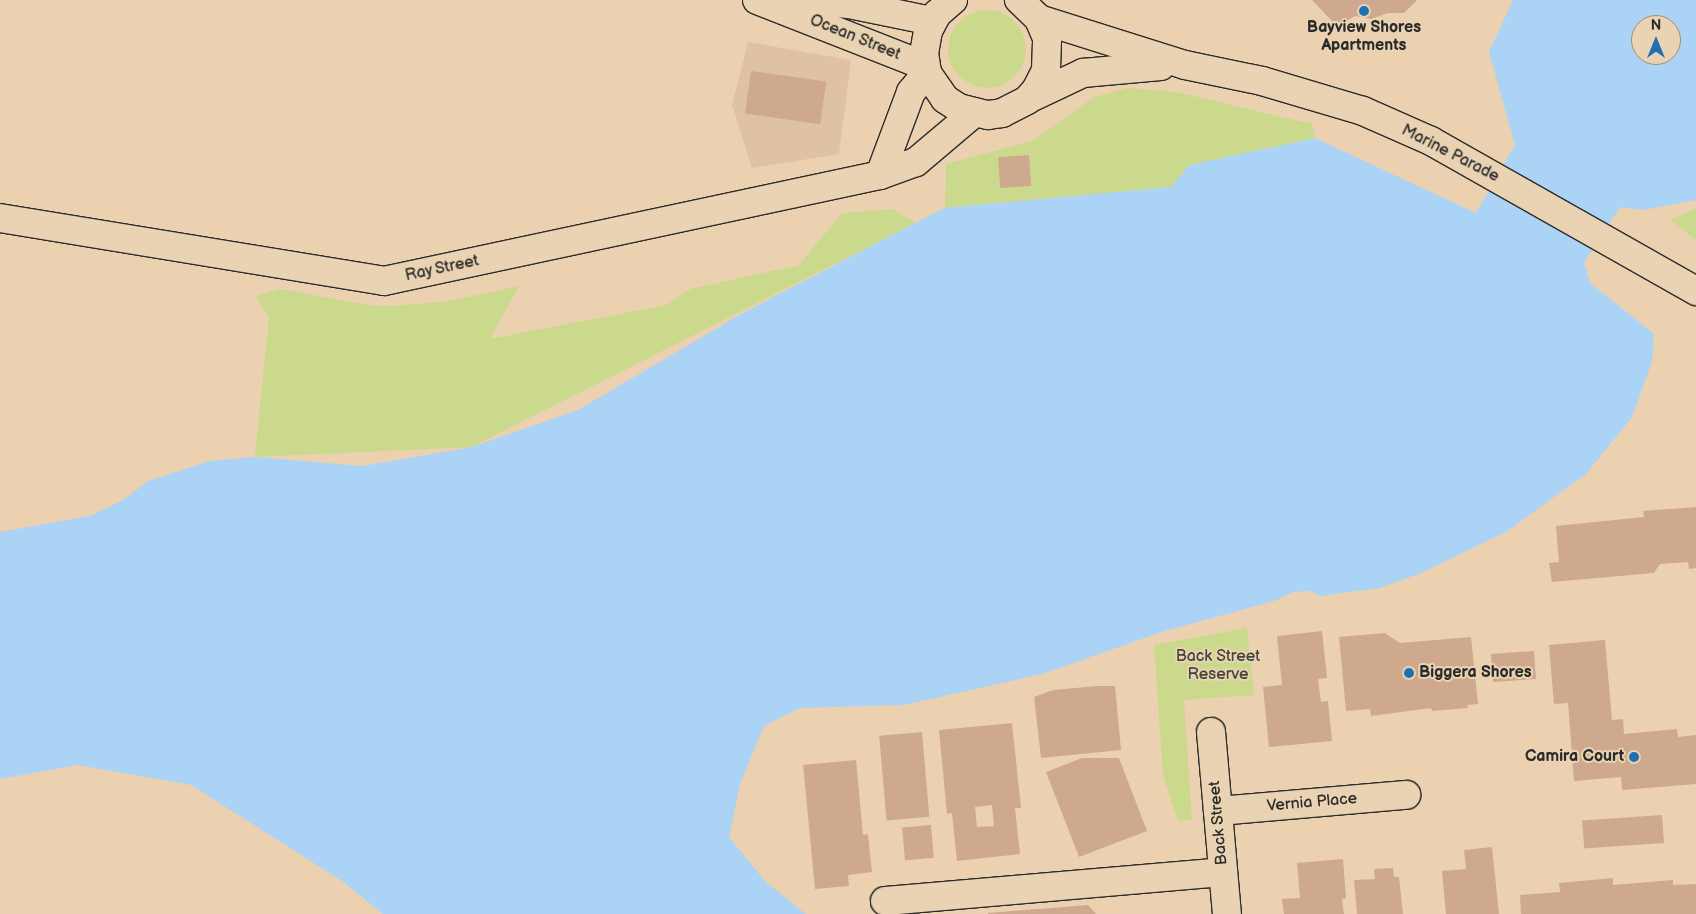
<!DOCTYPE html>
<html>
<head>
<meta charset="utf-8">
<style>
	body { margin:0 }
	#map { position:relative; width:1696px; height:914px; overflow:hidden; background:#ecd1b0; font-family:"Balsamiq Sans",sans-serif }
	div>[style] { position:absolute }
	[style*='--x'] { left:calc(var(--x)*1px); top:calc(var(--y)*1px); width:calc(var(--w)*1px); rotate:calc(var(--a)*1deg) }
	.built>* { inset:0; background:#dfc2a4 }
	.green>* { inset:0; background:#cbd98d }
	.round { border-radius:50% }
	.water>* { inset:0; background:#abd3f6 }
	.building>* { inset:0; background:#cfa98e; transform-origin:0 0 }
	.roads { filter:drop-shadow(1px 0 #2b2b2b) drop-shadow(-1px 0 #2b2b2b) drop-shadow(0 1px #2b2b2b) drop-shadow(0 -1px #2b2b2b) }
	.minor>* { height:28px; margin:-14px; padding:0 14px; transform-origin:14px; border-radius:14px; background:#e9d3b2 }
	.tertiary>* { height:28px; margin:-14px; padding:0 14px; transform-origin:14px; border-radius:14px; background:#e9d3b2 }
	.secondary>* { height:28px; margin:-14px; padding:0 14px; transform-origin:14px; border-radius:14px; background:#e9d3b2 }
	.dots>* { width:14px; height:14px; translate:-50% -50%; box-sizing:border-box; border:2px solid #e9d3b2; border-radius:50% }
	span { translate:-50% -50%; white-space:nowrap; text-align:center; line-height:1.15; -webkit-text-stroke:4px #e9d3b2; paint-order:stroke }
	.poi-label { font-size:16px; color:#2b2b2b; font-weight:700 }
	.left { translate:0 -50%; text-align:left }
	.right { translate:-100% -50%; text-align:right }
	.street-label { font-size:16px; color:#2b2b2b }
	.park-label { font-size:16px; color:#43453a }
	.north { position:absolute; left:1631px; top:15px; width:50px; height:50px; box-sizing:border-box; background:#e9d3b2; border:1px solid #9d907c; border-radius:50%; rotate:0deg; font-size:14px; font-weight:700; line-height:20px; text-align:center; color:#2b2b2b }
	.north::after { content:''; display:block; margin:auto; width:18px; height:22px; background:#1f6fb2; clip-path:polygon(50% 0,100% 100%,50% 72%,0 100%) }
</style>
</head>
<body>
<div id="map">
	<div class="built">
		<i style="clip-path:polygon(748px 42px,851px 60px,839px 154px,752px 168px,732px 105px)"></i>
	</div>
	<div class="green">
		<i class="round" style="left:948px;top:10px;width:78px;height:78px"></i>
		<i style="clip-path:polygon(1128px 88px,1177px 92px,1312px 124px,1315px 138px,1189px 165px,1171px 187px,945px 208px,946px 164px,1032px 141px,1094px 97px)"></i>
		<i style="clip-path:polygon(1696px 208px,1696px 240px,1670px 220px)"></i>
		<i style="clip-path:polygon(893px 209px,916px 223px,472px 447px,255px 457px,269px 318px,256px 296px,280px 289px,375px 306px,394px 306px,449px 301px,519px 286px,490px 339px,666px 305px,690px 289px,799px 265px,842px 213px)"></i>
		<i style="clip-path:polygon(1247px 628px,1254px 695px,1184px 700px,1192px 820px,1178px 821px,1163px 775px,1154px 645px)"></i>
	</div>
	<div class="water">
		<i style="clip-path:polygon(evenodd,1513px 0,1696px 0,1696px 200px,1644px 210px,1620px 207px,1584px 263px,1590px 283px,1654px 334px,1652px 362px,1632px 417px,1586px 474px,1506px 532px,1419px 574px,1379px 588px,1320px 596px,1311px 591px,1293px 592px,1277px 600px,1165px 631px,1042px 674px,904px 705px,800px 708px,764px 726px,740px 784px,729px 837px,766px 882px,806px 914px,383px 914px,342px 881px,191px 785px,78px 765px,0 779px,0 532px,90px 516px,123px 500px,148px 481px,210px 461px,255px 457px,363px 466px,472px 447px,578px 410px,741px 314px,944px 208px,1171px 187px,1189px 165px,1315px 138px,1476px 213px,1515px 145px,1489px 52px,1513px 0,1641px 25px,1671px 25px,1671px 55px,1641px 55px,1641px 25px)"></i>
	</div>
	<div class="building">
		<i style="clip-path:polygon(1312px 0,1417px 0,1404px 13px,1388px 13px,1371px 19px,1355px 16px,1343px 23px,1332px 21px)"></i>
		<i style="left:751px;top:71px;width:76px;height:43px;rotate:8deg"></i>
		<i style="left:1029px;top:155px;width:31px;height:31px;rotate:86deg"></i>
		<i style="clip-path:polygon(1696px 507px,1696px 568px,1689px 569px,1688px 562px,1660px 564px,1654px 573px,1552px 582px,1549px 563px,1559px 562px,1556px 526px,1644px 517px,1643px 511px)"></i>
		<i style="clip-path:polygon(1322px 631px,1327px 678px,1318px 679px,1321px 702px,1328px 701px,1332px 741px,1269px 747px,1263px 687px,1282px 685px,1277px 636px)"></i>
		<i style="clip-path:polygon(1385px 633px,1400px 643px,1471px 637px,1478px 704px,1467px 705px,1468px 708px,1432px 711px,1431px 708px,1371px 716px,1370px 709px,1346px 711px,1339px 637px)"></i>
		<i style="clip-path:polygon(1605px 640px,1612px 720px,1623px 719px,1624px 734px,1677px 729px,1678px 737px,1696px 735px,1696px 784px,1622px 790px,1621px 777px,1574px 781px,1568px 703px,1554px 704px,1549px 645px)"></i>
		<i style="left:1534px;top:651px;width:28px;height:43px;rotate:86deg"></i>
		<i style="clip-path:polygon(1097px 686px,1115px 686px,1121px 750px,1041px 758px,1034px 697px,1053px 690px)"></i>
		<i style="clip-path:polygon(evenodd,1012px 723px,1021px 808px,1015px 808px,1020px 854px,957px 861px,952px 813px,947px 814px,939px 730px,1012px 723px,992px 805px,994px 826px,977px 827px,975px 807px,992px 805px)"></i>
		<i style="left:922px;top:732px;width:85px;height:43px;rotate:85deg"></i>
		<i style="clip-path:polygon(1082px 758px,1119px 758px,1147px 831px,1079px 857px,1046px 772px)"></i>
		<i style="clip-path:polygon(856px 760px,863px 835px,868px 834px,872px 872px,848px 875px,849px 886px,815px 889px,803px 765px)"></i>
		<i style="left:1662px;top:815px;width:28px;height:80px;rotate:86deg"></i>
		<i style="left:931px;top:825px;width:33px;height:29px;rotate:85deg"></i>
		<i style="clip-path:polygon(1492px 847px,1499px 914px,1446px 914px,1442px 871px,1466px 869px,1464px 850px)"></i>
		<i style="clip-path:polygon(1343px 859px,1346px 898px,1342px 899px,1344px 914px,1284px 914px,1282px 899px,1300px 898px,1297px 863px)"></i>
		<i style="clip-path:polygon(1393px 868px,1394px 877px,1399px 877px,1403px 914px,1357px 914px,1354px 880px,1375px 879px,1374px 869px)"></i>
		<i style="clip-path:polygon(1613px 878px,1613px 885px,1673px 880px,1673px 885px,1696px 884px,1696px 914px,1521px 914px,1520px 895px,1560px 892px,1559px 883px)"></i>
		<i style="clip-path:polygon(1088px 905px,1096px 914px,988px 914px,988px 913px)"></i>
	</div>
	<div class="roads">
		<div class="minor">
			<i style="--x:880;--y:175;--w:89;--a:-69.5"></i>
			<i style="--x:911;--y:92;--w:25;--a:-50"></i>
			<i style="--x:0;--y:218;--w:389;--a:9.3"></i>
			<i style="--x:384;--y:281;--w:507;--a:-12.06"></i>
			<i style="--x:880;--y:175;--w:38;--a:-20"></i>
			<i style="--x:916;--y:162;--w:76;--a:-40.2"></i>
			<i style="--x:1211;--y:732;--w:183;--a:85"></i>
			<i style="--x:1218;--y:811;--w:189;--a:-4.9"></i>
			<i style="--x:885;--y:901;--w:339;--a:-4.9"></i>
		</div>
		<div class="tertiary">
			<i style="--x:757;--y:0;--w:180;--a:21.4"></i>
			<i style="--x:799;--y:0;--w:50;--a:4.6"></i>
			<i style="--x:849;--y:4;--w:85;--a:11.6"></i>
		</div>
		<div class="secondary">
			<i style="--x:953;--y:0;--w:21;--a:139"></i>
			<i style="--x:937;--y:14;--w:19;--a:118"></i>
			<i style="--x:928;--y:31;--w:22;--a:100"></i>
			<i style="--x:924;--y:53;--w:20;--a:81"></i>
			<i style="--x:927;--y:73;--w:32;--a:55"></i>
			<i style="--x:945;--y:99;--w:17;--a:33"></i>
			<i style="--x:959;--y:108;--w:30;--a:14"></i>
			<i style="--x:988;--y:115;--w:14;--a:-8"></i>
			<i style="--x:1002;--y:113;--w:28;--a:-27"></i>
			<i style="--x:1027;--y:100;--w:13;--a:-48"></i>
			<i style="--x:1036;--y:90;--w:22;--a:-63"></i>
			<i style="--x:1046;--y:70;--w:32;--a:-88"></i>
			<i style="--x:1047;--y:38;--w:21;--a:-113"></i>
			<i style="--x:1039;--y:19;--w:28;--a:-136"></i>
			<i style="--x:1039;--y:19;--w:153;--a:17.5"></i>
			<i style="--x:1185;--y:65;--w:79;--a:11.7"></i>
			<i style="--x:1262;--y:81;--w:105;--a:16.5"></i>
			<i style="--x:1363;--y:111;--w:74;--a:23.8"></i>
			<i style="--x:1431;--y:141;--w:305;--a:29.5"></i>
			<i style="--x:1030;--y:98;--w:59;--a:-25.3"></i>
			<i style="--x:1083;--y:73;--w:78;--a:-5.1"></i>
		</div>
	</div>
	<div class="dots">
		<i style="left:1364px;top:11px;background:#1f6fb2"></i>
		<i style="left:1409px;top:673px;background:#1f6fb2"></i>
		<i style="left:1634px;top:757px;background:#1f6fb2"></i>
	</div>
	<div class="poi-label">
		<span style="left:1364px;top:37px">Bayview Shores<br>Apartments</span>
		<span class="left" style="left:1419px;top:673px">Biggera Shores</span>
		<span class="right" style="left:1624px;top:757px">Camira Court</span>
	</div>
	<div class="street-label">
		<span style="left:855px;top:38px;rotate:22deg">Ocean Street</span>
		<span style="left:1450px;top:154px;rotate:27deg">Marine Parade</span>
		<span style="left:442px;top:269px;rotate:-12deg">Ray Street</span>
		<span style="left:1312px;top:803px;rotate:-5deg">Vernia Place</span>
		<span style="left:1219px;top:823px;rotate:-95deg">Back Street</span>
	</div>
	<div class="park-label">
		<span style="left:1218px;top:666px">Back Street<br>Reserve</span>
	</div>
	<div class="north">N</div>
</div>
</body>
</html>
